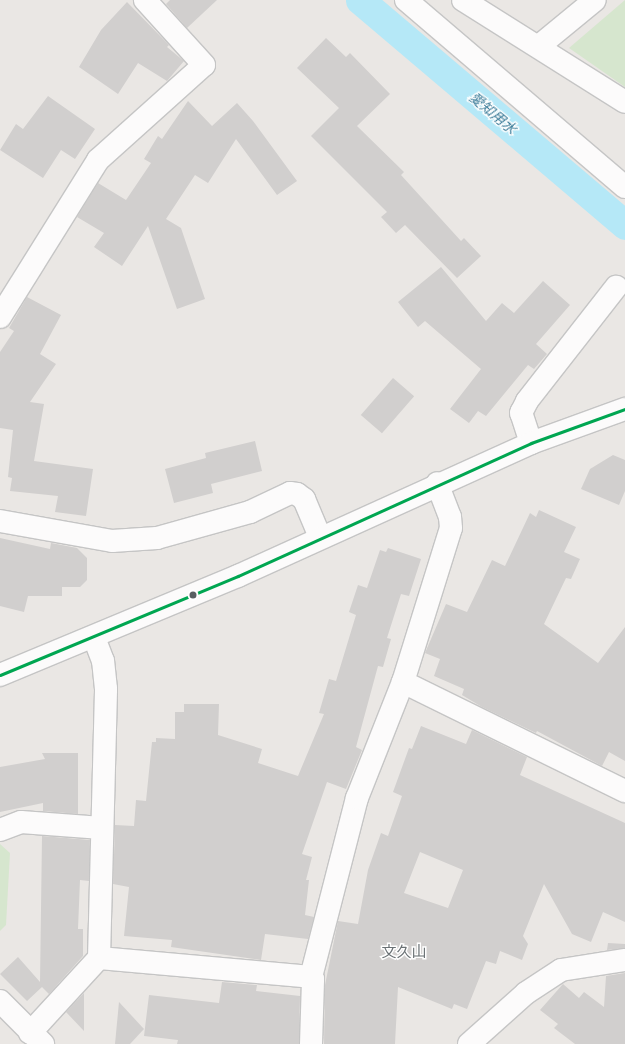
<!DOCTYPE html>
<html>
<head>
<meta charset="utf-8">
<style>
	body { margin:0 }
	#map { position:relative; width:625px; height:1044px; overflow:hidden; background:#eae7e4; font-family:"PT Sans","Noto Sans JP",sans-serif }
	div>[style] { position:absolute }
	[style*='--x'] { left:calc(var(--x)*1px); top:calc(var(--y)*1px); width:calc(var(--w)*1px); rotate:calc(var(--a)*1deg) }
	.green>* { inset:0; background:#d6e6ce }
	.canal>* { height:29px; margin:-14.5px; padding:0 14.5px; transform-origin:14.5px; border-radius:14.5px; background:#b5e8f7 }
	.building>* { inset:0; background:#d1cfce; transform-origin:0 0 }
	.roads { filter:drop-shadow(1px 0 #c5c5c5) drop-shadow(-1px 0 #c5c5c5) drop-shadow(0 1px #c5c5c5) drop-shadow(0 -1px #c5c5c5) }
	.minor>* { height:22px; margin:-11px; padding:0 11px; transform-origin:11px; border-radius:11px; background:#fcfbfb }
	.bus-1>* { height:3px; margin:-1.5px; padding:0 1.5px; transform-origin:1.5px; border-radius:1.5px; background:#00a651 }
	.dots>* { width:11px; height:11px; translate:-50% -50%; box-sizing:border-box; border:2px solid #fff; border-radius:50% }
	span { translate:-50% -50%; white-space:nowrap; text-align:center; line-height:1.15; -webkit-text-stroke:3px #fff; paint-order:stroke }
	.water-label { font-size:14px; color:#347896; font-style:italic }
	.quarter-label { font-size:15px; color:#6a7174 }
</style>
</head>
<body>
<div id="map">
	<div class="green">
		<i style="clip-path:polygon(625px 0,625px 87px,569px 48px)"></i>
		<i style="clip-path:polygon(0 844px,10px 853px,6px 925px,0 931px)"></i>
	</div>
	<div class="canal">
		<i style="--x:360;--y:0;--w:348;--a:40.3"></i>
	</div>
	<div class="building">
		<i style="clip-path:polygon(170px 0,217px 0,187px 28px,166px 4px)"></i>
		<i style="clip-path:polygon(127px 2px,169px 45px,167px 47px,184px 61px,167px 81px,138px 63px,118px 94px,79px 67px,101px 30px)"></i>
		<i style="clip-path:polygon(326px 38px,346px 57px,350px 53px,390px 94px,357px 126px,404px 172px,401px 175px,461px 241px,464px 238px,481px 256px,457px 278px,405px 225px,396px 233px,381px 217px,387px 212px,311px 136px,339px 108px,297px 68px)"></i>
		<i style="clip-path:polygon(48px 96px,95px 129px,75px 159px,61px 150px,43px 178px,0 150px,16px 124px,23px 129px)"></i>
		<i style="clip-path:polygon(188px 101px,212px 126px,237px 103px,253px 121px,297px 181px,277px 195px,236px 139px,208px 183px,195px 175px,166px 219px,181px 228px,205px 299px,177px 309px,148px 226px,122px 266px,94px 247px,104px 233px,77px 217px,98px 183px,126px 200px,151px 163px,144px 159px,158px 136px,162px 139px)"></i>
		<i style="clip-path:polygon(441px 267px,486px 321px,502px 303px,514px 313px,543px 281px,570px 305px,536px 344px,547px 354px,534px 369px,528px 365px,486px 416px,478px 411px,469px 423px,450px 409px,481px 369px,425px 321px,418px 327px,398px 302px)"></i>
		<i style="clip-path:polygon(27px 297px,61px 315px,40px 354px,56px 364px,30px 402px,44px 404px,34px 461px,93px 469px,86px 516px,55px 512px,58px 496px,10px 491px,12px 478px,8px 477px,13px 430px,0 428px,0 352px,14px 331px,9px 328px)"></i>
		<i style="left:393px;top:378px;width:28px;height:49px;rotate:41deg"></i>
		<i style="clip-path:polygon(255px 441px,262px 471px,211px 484px,213px 493px,174px 503px,165px 469px,206px 458px,205px 453px)"></i>
		<i style="clip-path:polygon(613px 455px,625px 460px,625px 491px,619px 505px,581px 489px,590px 469px)"></i>
		<i style="clip-path:polygon(539px 510px,576px 527px,564px 552px,580px 559px,571px 579px,566px 578px,544px 624px,598px 663px,625px 627px,625px 761px,609px 752px,602px 766px,537px 731px,536px 733px,482px 707px,462px 695px,464px 689px,434px 676px,440px 659px,425px 653px,446px 604px,467px 612px,492px 560px,505px 566px,530px 513px,536px 517px)"></i>
		<i style="clip-path:polygon(0 538px,50px 549px,51px 543px,77px 548px,87px 558px,87px 580px,80px 587px,62px 587px,62px 596px,28px 596px,24px 612px,0 606px)"></i>
		<i style="clip-path:polygon(388px 548px,421px 559px,409px 596px,401px 594px,387px 638px,391px 639px,383px 667px,378px 666px,356px 747px,362px 750px,346px 789px,327px 782px,302px 854px,312px 857px,306px 880px,309px 880px,305px 915px,314px 917px,308px 939px,265px 934px,261px 960px,171px 947px,172px 940px,124px 936px,129px 887px,113px 884px,115px 825px,134px 826px,136px 800px,146px 801px,152px 742px,156px 742px,156px 738px,175px 739px,175px 712px,184px 712px,184px 704px,219px 704px,218px 735px,262px 749px,258px 763px,298px 776px,324px 714px,319px 713px,329px 679px,336px 681px,356px 615px,349px 612px,358px 585px,367px 588px,380px 550px,386px 552px)"></i>
		<i style="clip-path:polygon(evenodd,421px 726px,466px 744px,472px 730px,527px 757px,520px 775px,625px 823px,625px 922px,603px 912px,591px 942px,572px 934px,544px 884px,523px 936px,528px 944px,522px 960px,500px 951px,496px 964px,486px 961px,467px 1009px,454px 1004px,452px 1009px,398px 987px,395px 1044px,324px 1044px,325px 985px,338px 921px,358px 924px,368px 870px,381px 833px,388px 836px,402px 796px,393px 792px,409px 748px,412px 749px,421px 726px,420px 852px,463px 870px,448px 908px,404px 893px,420px 852px)"></i>
		<i style="clip-path:polygon(42px 753px,78px 753px,78px 814px,43px 811px,43px 803px,0 812px,0 767px,45px 759px)"></i>
		<i style="clip-path:polygon(42px 836px,90px 840px,89px 881px,80px 880px,78px 929px,83px 929px,83px 956px,49px 994px,42px 987px,27px 1001px,0 974px,18px 957px,40px 982px)"></i>
		<i style="clip-path:polygon(608px 943px,625px 944px,625px 948px,607px 950px)"></i>
		<i style="clip-path:polygon(625px 973px,625px 1044px,575px 1044px,554px 1028px,558px 1024px,540px 1010px,563px 984px,579px 998px,584px 992px,604px 1007px,606px 976px)"></i>
		<i style="clip-path:polygon(222px 982px,257px 985px,256px 991px,300px 996px,299px 1044px,177px 1044px,178px 1040px,144px 1036px,149px 995px,219px 1003px)"></i>
		<i style="clip-path:polygon(84px 993px,84px 1031px,66px 1012px)"></i>
		<i style="clip-path:polygon(119px 1002px,144px 1029px,130px 1044px,115px 1044px)"></i>
	</div>
	<div class="roads">
		<div class="minor">
			<i style="--x:406;--y:0;--w:288;--a:40.5"></i>
			<i style="--x:463;--y:0;--w:191;--a:32.2"></i>
			<i style="--x:539;--y:46;--w:72;--a:-39.4"></i>
			<i style="--x:0;--y:317;--w:185;--a:-58"></i>
			<i style="--x:98;--y:160;--w:142;--a:-41.9"></i>
			<i style="--x:204;--y:65;--w:88;--a:-132.2"></i>
			<i style="--x:531;--y:443;--w:32;--a:-108"></i>
			<i style="--x:521;--y:413;--w:13;--a:-63"></i>
			<i style="--x:527;--y:401;--w:145;--a:-52"></i>
			<i style="--x:0;--y:521;--w:114;--a:10.1"></i>
			<i style="--x:112;--y:541;--w:45;--a:-3.8"></i>
			<i style="--x:157;--y:538;--w:97;--a:-15.6"></i>
			<i style="--x:250;--y:512;--w:44;--a:-25.4"></i>
			<i style="--x:290;--y:493;--w:7;--a:8"></i>
			<i style="--x:297;--y:494;--w:9;--a:36"></i>
			<i style="--x:304;--y:499;--w:41;--a:67.2"></i>
			<i style="--x:0;--y:675;--w:258;--a:-22.6"></i>
			<i style="--x:238;--y:576;--w:322;--a:-24.4"></i>
			<i style="--x:531;--y:443;--w:100;--a:-19.9"></i>
			<i style="--x:403;--y:682;--w:247;--a:26.2"></i>
			<i style="--x:0;--y:830;--w:22;--a:-21"></i>
			<i style="--x:21;--y:822;--w:81;--a:4.2"></i>
			<i style="--x:99;--y:958;--w:213;--a:5.1"></i>
			<i style="--x:0;--y:1001;--w:61;--a:45"></i>
			<i style="--x:30;--y:1033;--w:102;--a:-47.4"></i>
			<i style="--x:99;--y:958;--w:269;--a:-88.5"></i>
			<i style="--x:106;--y:689;--w:28;--a:-96"></i>
			<i style="--x:103;--y:661;--w:25;--a:-111"></i>
			<i style="--x:311;--y:1044;--w:65;--a:-88.2"></i>
			<i style="--x:313;--y:979;--w:3;--a:-135"></i>
			<i style="--x:311;--y:977;--w:185;--a:-75.6"></i>
			<i style="--x:357;--y:798;--w:125;--a:-68.4"></i>
			<i style="--x:403;--y:682;--w:161;--a:-72.7"></i>
			<i style="--x:451;--y:528;--w:11;--a:-95"></i>
			<i style="--x:450;--y:517;--w:36;--a:-111"></i>
			<i style="--x:469;--y:1044;--w:76;--a:-41.8"></i>
			<i style="--x:526;--y:993;--w:42;--a:-33.3"></i>
			<i style="--x:561;--y:970;--w:65;--a:-8.9"></i>
		</div>
	</div>
	<div class="bus-1">
		<i style="--x:0;--y:675;--w:258;--a:-22.6"></i>
		<i style="--x:238;--y:576;--w:322;--a:-24.4"></i>
		<i style="--x:531;--y:443;--w:100;--a:-19.9"></i>
	</div>
	<div class="dots">
		<i style="left:193px;top:595px;background:#595f62"></i>
	</div>
	<div class="water-label">
		<span style="left:493px;top:113px;rotate:40deg">愛知用水</span>
	</div>
	<div class="quarter-label">
		<span style="left:404px;top:952px">文久山</span>
	</div>
</div>
</body>
</html>
